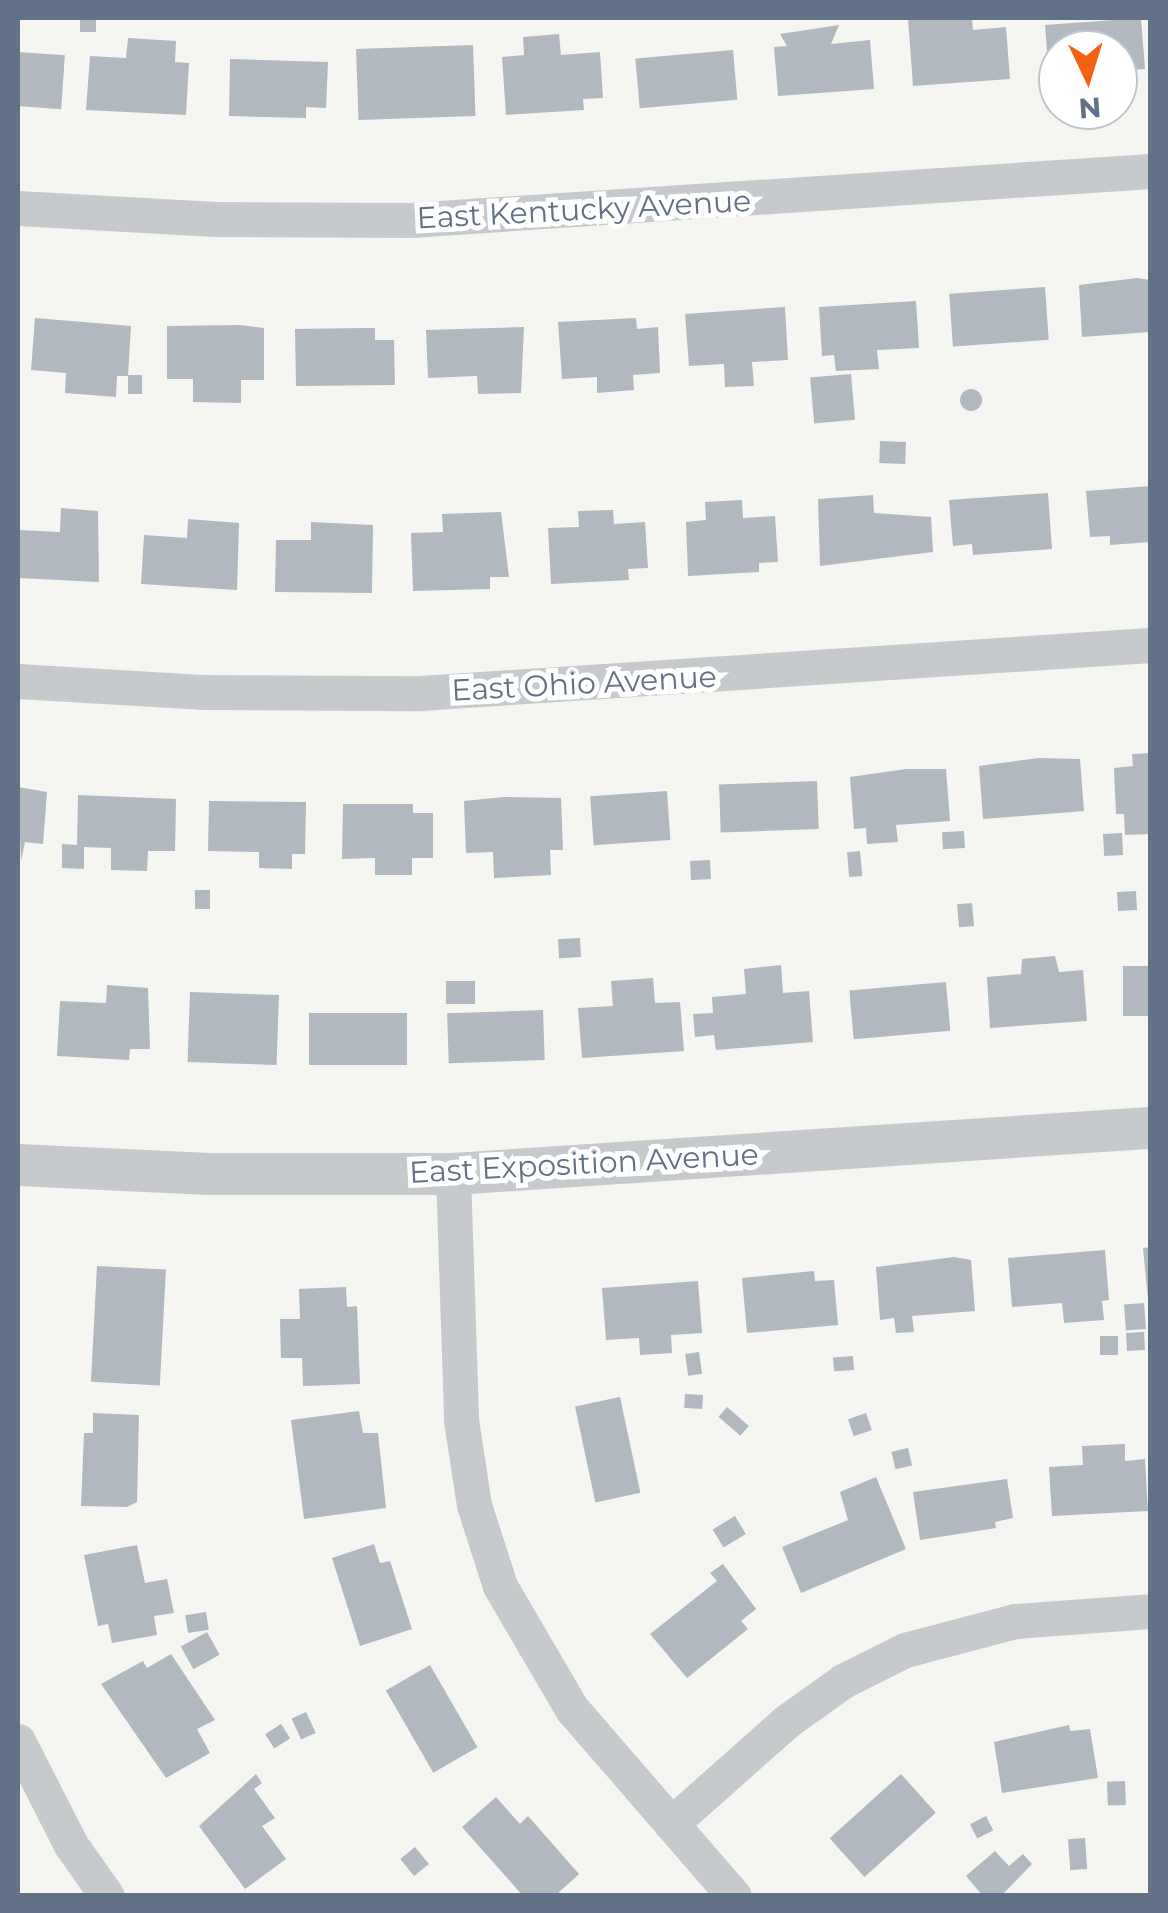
<!DOCTYPE html>
<html>
<head>
<meta charset="utf-8">
<style>
	body { margin:0 }
	#map { position:relative; width:1168px; height:1913px; overflow:hidden; background:#f5f6f1; font-family:Montserrat,sans-serif }
	div>[style] { position:absolute }
	[style*='--x'] { left:calc(var(--x)*1px); top:calc(var(--y)*1px); width:calc(var(--w)*1px); rotate:calc(var(--a)*1deg) }
	.building>* { inset:0; background:#b1b8bf; transform-origin:0 0 }
	.round { border-radius:50% }
	.minor>* { height:35px; margin:-17.5px; padding:0 17.5px; transform-origin:17.5px; border-radius:17.5px; background:#c7cacd }
	.tertiary>* { height:42px; margin:-21px; padding:0 21px; transform-origin:21px; border-radius:21px; background:#c7cacd }
	span { translate:-50% -50%; white-space:nowrap; text-align:center; line-height:1.15; -webkit-text-stroke:10px #fff; paint-order:stroke }
	.street-label { font-size:30px; color:#617186 }
	.frame { position:absolute; inset:0; border:20px solid #617186; pointer-events:none }
	.north { position:absolute; left:1038px; top:30px; width:100px; height:100px; box-sizing:border-box; background:#fff; border:2px solid #c0c6cf; border-radius:50%; rotate:176deg; font-size:28px; font-weight:700; line-height:40px; text-align:center; color:#617186 }
	.north::after { content:''; display:block; margin:auto; width:35px; height:45px; background:#f56112; clip-path:polygon(50% 0,100% 100%,50% 72%,0 100%) }
</style>
</head>
<body>
<div id="map">
	<div class="building">
		<i style="left:80px;top:18px;width:16px;height:14px"></i>
		<i style="clip-path:polygon(908px 18px,972px 18px,973px 30px,1006px 27px,1010px 79px,913px 86px)"></i>
		<i style="clip-path:polygon(1141px 18px,1145px 69px,1118px 71px,1118px 50px,1058px 50px,1058px 76px,1049px 77px,1045px 25px)"></i>
		<i style="clip-path:polygon(839px 25px,831px 44px,870px 40px,874px 89px,778px 96px,774px 47px,787px 46px,780px 34px)"></i>
		<i style="clip-path:polygon(559px 34px,561px 55px,600px 52px,603px 98px,583px 99px,584px 110px,506px 115px,502px 57px,524px 55px,523px 37px)"></i>
		<i style="clip-path:polygon(128px 38px,176px 41px,175px 62px,189px 63px,186px 115px,86px 110px,90px 56px,126px 58px)"></i>
		<i style="left:473px;top:45px;width:71px;height:117px;rotate:88deg"></i>
		<i style="left:733px;top:50px;width:50px;height:98px;rotate:85deg"></i>
		<i style="left:18px;top:52px;width:47px;height:54px;rotate:4deg"></i>
		<i style="clip-path:polygon(230px 59px,328px 62px,326px 108px,306px 107px,306px 118px,229px 116px)"></i>
		<i style="clip-path:polygon(1137px 278px,1150px 280px,1150px 332px,1082px 337px,1079px 285px)"></i>
		<i style="left:1045px;top:287px;width:53px;height:96px;rotate:86deg"></i>
		<i style="clip-path:polygon(916px 301px,919px 348px,877px 350px,879px 369px,836px 371px,834px 355px,822px 356px,819px 307px)"></i>
		<i style="clip-path:polygon(785px 307px,788px 360px,752px 362px,754px 386px,725px 387px,724px 364px,689px 366px,685px 314px)"></i>
		<i style="clip-path:polygon(35px 318px,131px 326px,128px 376px,117px 376px,116px 397px,65px 393px,66px 373px,31px 370px)"></i>
		<i style="clip-path:polygon(636px 318px,637px 329px,658px 327px,660px 373px,633px 375px,634px 390px,597px 393px,597px 377px,562px 379px,558px 322px)"></i>
		<i style="clip-path:polygon(240px 325px,264px 328px,264px 380px,241px 380px,241px 403px,193px 402px,193px 379px,167px 379px,167px 326px)"></i>
		<i style="clip-path:polygon(524px 327px,521px 393px,478px 394px,477px 376px,428px 378px,426px 330px)"></i>
		<i style="clip-path:polygon(366px 328px,375px 328px,375px 340px,394px 340px,395px 385px,296px 386px,295px 329px)"></i>
		<i style="left:851px;top:374px;width:46px;height:41px;rotate:85deg"></i>
		<i style="left:128px;top:375px;width:14px;height:19px"></i>
		<i class="round" style="left:960px;top:389px;width:22px;height:22px"></i>
		<i style="left:880px;top:441px;width:26px;height:22px;rotate:2deg"></i>
		<i style="clip-path:polygon(1150px 486px,1150px 542px,1110px 545px,1110px 536px,1090px 537px,1086px 491px)"></i>
		<i style="clip-path:polygon(1048px 493px,1052px 549px,973px 555px,972px 544px,953px 546px,949px 500px)"></i>
		<i style="clip-path:polygon(873px 495px,874px 513px,931px 517px,933px 552px,820px 566px,818px 499px)"></i>
		<i style="clip-path:polygon(742px 500px,743px 518px,775px 516px,778px 562px,759px 563px,759px 572px,688px 576px,686px 522px,706px 520px,705px 502px)"></i>
		<i style="clip-path:polygon(61px 508px,98px 511px,99px 582px,18px 578px,18px 530px,60px 532px)"></i>
		<i style="clip-path:polygon(613px 510px,614px 524px,645px 522px,648px 568px,628px 569px,629px 580px,551px 584px,548px 528px,579px 527px,578px 511px)"></i>
		<i style="clip-path:polygon(501px 512px,509px 577px,490px 577px,490px 589px,413px 591px,411px 533px,443px 532px,442px 514px)"></i>
		<i style="clip-path:polygon(188px 519px,239px 523px,237px 590px,141px 584px,144px 535px,187px 538px)"></i>
		<i style="clip-path:polygon(311px 522px,373px 525px,372px 593px,275px 592px,276px 540px,311px 540px)"></i>
		<i style="clip-path:polygon(1150px 753px,1150px 834px,1125px 835px,1124px 814px,1116px 814px,1114px 768px,1133px 766px,1132px 754px)"></i>
		<i style="clip-path:polygon(1038px 758px,1080px 759px,1084px 811px,983px 819px,979px 766px)"></i>
		<i style="clip-path:polygon(906px 769px,946px 769px,950px 821px,896px 825px,898px 842px,867px 844px,866px 828px,854px 829px,850px 777px)"></i>
		<i style="left:817px;top:781px;width:48px;height:98px;rotate:88deg"></i>
		<i style="clip-path:polygon(18px 787px,47px 792px,43px 844px,25px 842px,21px 861px)"></i>
		<i style="left:667px;top:791px;width:49px;height:77px;rotate:86deg"></i>
		<i style="clip-path:polygon(78px 795px,176px 799px,175px 851px,148px 851px,147px 871px,111px 870px,111px 848px,84px 847px,84px 869px,62px 868px,62px 844px,77px 845px)"></i>
		<i style="clip-path:polygon(504px 797px,561px 798px,563px 850px,550px 850px,551px 875px,494px 878px,493px 852px,466px 853px,464px 801px)"></i>
		<i style="clip-path:polygon(209px 801px,306px 802px,305px 854px,292px 854px,292px 869px,259px 868px,259px 852px,208px 851px)"></i>
		<i style="clip-path:polygon(343px 804px,413px 804px,413px 813px,433px 813px,433px 858px,412px 858px,412px 875px,375px 875px,375px 858px,342px 859px)"></i>
		<i style="left:964px;top:831px;width:17px;height:22px;rotate:87deg"></i>
		<i style="left:1122px;top:833px;width:22px;height:19px;rotate:87deg"></i>
		<i style="left:860px;top:851px;width:25px;height:13px;rotate:85deg"></i>
		<i style="left:710px;top:860px;width:19px;height:20px;rotate:87deg"></i>
		<i style="left:195px;top:890px;width:15px;height:19px"></i>
		<i style="left:1136px;top:891px;width:19px;height:19px;rotate:87deg"></i>
		<i style="left:972px;top:903px;width:23px;height:15px;rotate:85deg"></i>
		<i style="left:580px;top:938px;width:19px;height:22px;rotate:87deg"></i>
		<i style="clip-path:polygon(1055px 956px,1059px 972px,1083px 970px,1087px 1021px,990px 1028px,987px 977px,1021px 974px,1022px 959px)"></i>
		<i style="clip-path:polygon(781px 965px,783px 993px,809px 991px,813px 1042px,716px 1050px,714px 1035px,695px 1037px,693px 1014px,713px 1013px,712px 997px,746px 994px,744px 969px)"></i>
		<i style="left:1150px;top:966px;width:50px;height:27px;rotate:90deg"></i>
		<i style="clip-path:polygon(653px 978px,655px 1003px,680px 1002px,684px 1051px,582px 1058px,578px 1008px,613px 1006px,611px 981px)"></i>
		<i style="left:475px;top:981px;width:23px;height:29px;rotate:90deg"></i>
		<i style="left:946px;top:982px;width:49px;height:97px;rotate:85deg"></i>
		<i style="clip-path:polygon(107px 985px,148px 988px,150px 1049px,130px 1049px,129px 1060px,57px 1056px,60px 1001px,106px 1003px)"></i>
		<i style="left:190px;top:992px;width:89px;height:70px;rotate:2deg"></i>
		<i style="left:543px;top:1010px;width:50px;height:96px;rotate:88deg"></i>
		<i style="left:309px;top:1013px;width:98px;height:52px"></i>
		<i style="clip-path:polygon(1150px 1247px,1150px 1299px,1148px 1299px,1143px 1248px)"></i>
		<i style="clip-path:polygon(1105px 1250px,1109px 1300px,1102px 1301px,1104px 1320px,1064px 1323px,1062px 1303px,1012px 1307px,1008px 1258px)"></i>
		<i style="clip-path:polygon(954px 1257px,971px 1260px,975px 1311px,912px 1316px,914px 1332px,896px 1333px,894px 1318px,880px 1320px,876px 1267px)"></i>
		<i style="left:97px;top:1266px;width:69px;height:116px;rotate:3deg"></i>
		<i style="clip-path:polygon(814px 1271px,815px 1281px,834px 1280px,838px 1325px,747px 1333px,742px 1278px)"></i>
		<i style="clip-path:polygon(698px 1281px,702px 1333px,671px 1335px,672px 1353px,640px 1355px,639px 1338px,606px 1340px,602px 1288px)"></i>
		<i style="clip-path:polygon(346px 1287px,347px 1307px,357px 1306px,360px 1384px,303px 1386px,302px 1358px,281px 1358px,280px 1319px,300px 1319px,299px 1289px)"></i>
		<i style="left:1144px;top:1303px;width:26px;height:20px;rotate:86deg"></i>
		<i style="left:1144px;top:1332px;width:18px;height:18px;rotate:87deg"></i>
		<i style="left:1100px;top:1336px;width:18px;height:19px"></i>
		<i style="left:699px;top:1352px;width:22px;height:14px;rotate:82deg"></i>
		<i style="left:853px;top:1356px;width:14px;height:20px;rotate:86deg"></i>
		<i style="left:685px;top:1394px;width:18px;height:14px;rotate:3deg"></i>
		<i style="left:620px;top:1397px;width:98px;height:46px;rotate:78deg"></i>
		<i style="left:727px;top:1407px;width:29px;height:13px;rotate:41deg"></i>
		<i style="clip-path:polygon(359px 1411px,363px 1433px,378px 1433px,386px 1508px,304px 1519px,291px 1420px)"></i>
		<i style="clip-path:polygon(93px 1413px,139px 1415px,137px 1502px,127px 1507px,81px 1506px,84px 1433px,93px 1433px)"></i>
		<i style="left:866px;top:1413px;width:18px;height:19px;rotate:71deg"></i>
		<i style="clip-path:polygon(1125px 1444px,1125px 1461px,1145px 1459px,1148px 1511px,1052px 1516px,1049px 1467px,1083px 1465px,1082px 1446px)"></i>
		<i style="left:908px;top:1448px;width:18px;height:17px;rotate:77deg"></i>
		<i style="clip-path:polygon(876px 1477px,906px 1549px,801px 1593px,782px 1547px,848px 1520px,840px 1492px)"></i>
		<i style="clip-path:polygon(1007px 1479px,1013px 1518px,995px 1522px,996px 1528px,920px 1540px,913px 1492px)"></i>
		<i style="left:735px;top:1516px;width:21px;height:26px;rotate:59deg"></i>
		<i style="clip-path:polygon(374px 1544px,380px 1563px,390px 1561px,412px 1629px,360px 1646px,332px 1558px)"></i>
		<i style="clip-path:polygon(137px 1545px,145px 1583px,167px 1579px,174px 1613px,154px 1616px,157px 1635px,112px 1643px,108px 1624px,98px 1626px,84px 1555px)"></i>
		<i style="clip-path:polygon(723px 1564px,756px 1609px,741px 1621px,748px 1629px,687px 1678px,650px 1634px,717px 1581px,710px 1573px)"></i>
		<i style="left:206px;top:1612px;width:18px;height:21px;rotate:81deg"></i>
		<i style="left:207px;top:1632px;width:26px;height:30px;rotate:61deg"></i>
		<i style="clip-path:polygon(171px 1654px,215px 1720px,197px 1729px,210px 1753px,166px 1778px,101px 1684px,143px 1661px,147px 1668px)"></i>
		<i style="left:430px;top:1665px;width:95px;height:51px;rotate:60deg"></i>
		<i style="left:306px;top:1712px;width:23px;height:16px;rotate:65deg"></i>
		<i style="left:281px;top:1724px;width:17px;height:19px;rotate:57deg"></i>
		<i style="clip-path:polygon(1069px 1725px,1070px 1731px,1090px 1729px,1098px 1778px,1002px 1793px,994px 1742px)"></i>
		<i style="clip-path:polygon(256px 1774px,262px 1783px,254px 1789px,275px 1818px,262px 1826px,286px 1859px,245px 1889px,199px 1826px)"></i>
		<i style="left:901px;top:1774px;width:52px;height:96px;rotate:48deg"></i>
		<i style="left:1125px;top:1781px;width:24px;height:18px;rotate:88deg"></i>
		<i style="clip-path:polygon(496px 1797px,520px 1824px,528px 1816px,579px 1874px,555px 1896px,523px 1896px,462px 1827px)"></i>
		<i style="left:986px;top:1816px;width:16px;height:18px;rotate:63deg"></i>
		<i style="left:1085px;top:1838px;width:31px;height:17px;rotate:86deg"></i>
		<i style="left:415px;top:1847px;width:22px;height:19px;rotate:51deg"></i>
		<i style="clip-path:polygon(995px 1851px,1009px 1866px,1023px 1854px,1032px 1864px,1001px 1896px,983px 1896px,966px 1876px)"></i>
	</div>
	<div class="minor">
		<i style="--x:18;--y:208;--w:197;--a:3.2"></i>
		<i style="--x:215;--y:219;--w:195;--a:0.3"></i>
		<i style="--x:410;--y:220;--w:742;--a:-3.79"></i>
		<i style="--x:18;--y:681;--w:183;--a:3.4"></i>
		<i style="--x:201;--y:692;--w:219;--a:0.3"></i>
		<i style="--x:420;--y:693;--w:732;--a:-3.76"></i>
		<i style="--x:453;--y:1174;--w:246;--a:88.1"></i>
		<i style="--x:461;--y:1420;--w:86;--a:81.3"></i>
		<i style="--x:474;--y:1505;--w:85;--a:72.2"></i>
		<i style="--x:500;--y:1586;--w:143;--a:59.7"></i>
		<i style="--x:572;--y:1709;--w:247;--a:49.1"></i>
		<i style="--x:18;--y:1741;--w:117;--a:63"></i>
		<i style="--x:71;--y:1845;--w:62;--a:54.8"></i>
		<i style="--x:671;--y:1824;--w:155;--a:-41.6"></i>
		<i style="--x:787;--y:1721;--w:69;--a:-35.5"></i>
		<i style="--x:843;--y:1681;--w:69;--a:-26.6"></i>
		<i style="--x:905;--y:1650;--w:114;--a:-14.8"></i>
		<i style="--x:1015;--y:1621;--w:135;--a:-4.2"></i>
	</div>
	<div class="tertiary">
		<i style="--x:18;--y:1165;--w:191;--a:2.7"></i>
		<i style="--x:209;--y:1174;--w:244;--a:0"></i>
		<i style="--x:453;--y:1174;--w:699;--a:-3.78"></i>
	</div>
	<div class="street-label">
		<span style="left:584px;top:210px;rotate:-3deg">East Kentucky Avenue</span>
		<span style="left:584px;top:684px;rotate:-3deg">East Ohio Avenue</span>
		<span style="left:584px;top:1164px;rotate:-3deg">East Exposition Avenue</span>
	</div>
	<div class="frame"></div>
	<div class="north">N</div>
</div>
</body>
</html>
